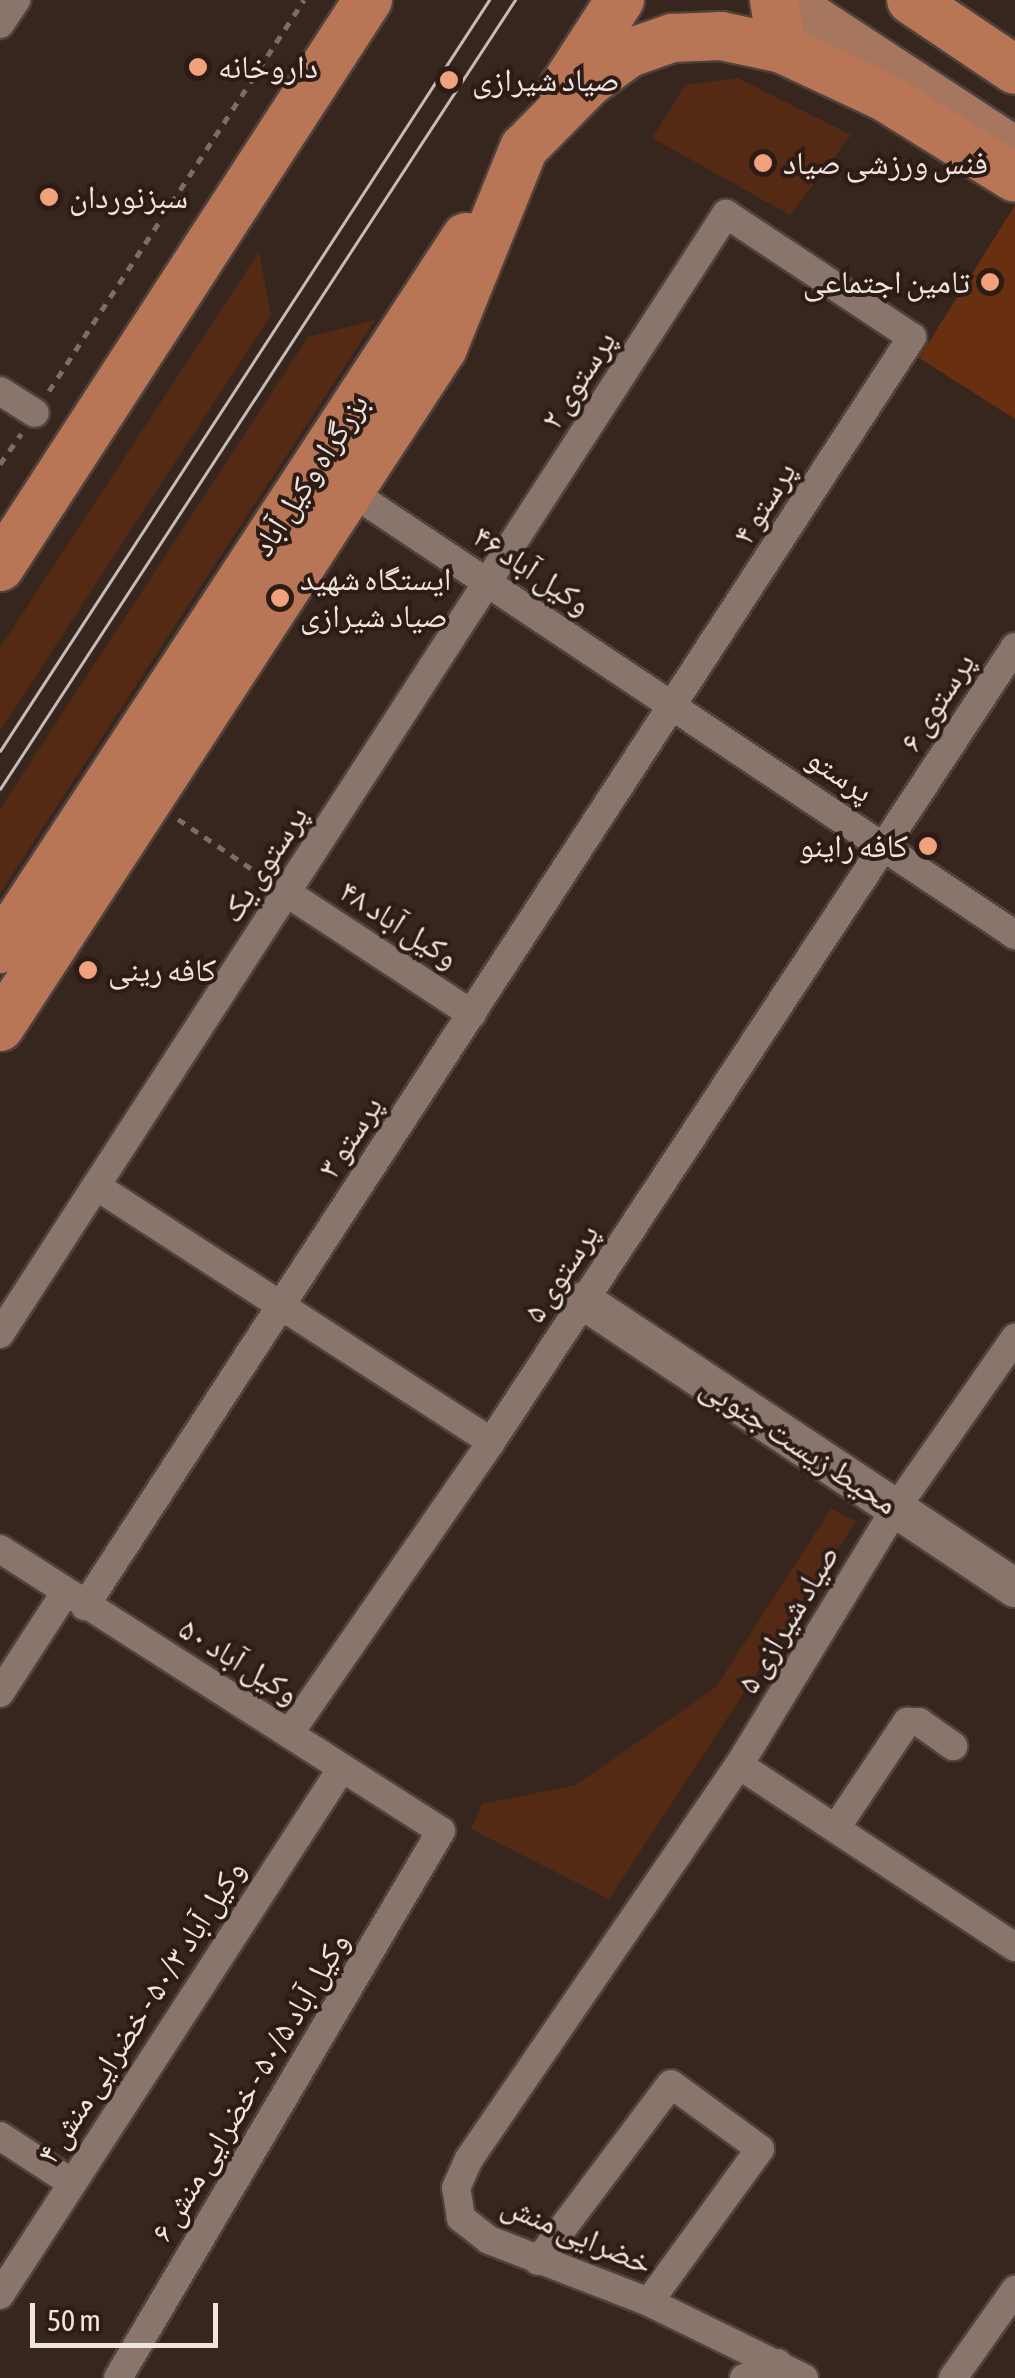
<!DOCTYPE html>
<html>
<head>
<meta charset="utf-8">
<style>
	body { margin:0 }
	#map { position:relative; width:1015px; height:2378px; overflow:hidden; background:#36261e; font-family:"Asap Condensed","Noto Naskh Arabic",sans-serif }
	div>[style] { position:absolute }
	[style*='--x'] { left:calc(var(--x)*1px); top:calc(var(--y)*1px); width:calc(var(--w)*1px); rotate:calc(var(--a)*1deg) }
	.green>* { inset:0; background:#552a15 }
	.building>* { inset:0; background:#682f10 }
	.path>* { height:5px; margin-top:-2.5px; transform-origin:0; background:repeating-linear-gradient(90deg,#7c6e67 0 8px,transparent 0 16px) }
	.roads { filter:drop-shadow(2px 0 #50413b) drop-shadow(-2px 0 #50413b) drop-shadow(0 2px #50413b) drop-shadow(0 -2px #50413b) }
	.street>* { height:28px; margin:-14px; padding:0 14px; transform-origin:14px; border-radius:14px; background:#89756b }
	.secondary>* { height:38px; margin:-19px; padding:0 19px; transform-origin:19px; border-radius:19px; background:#89756b }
	.primary>* { height:42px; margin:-21px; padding:0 21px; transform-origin:21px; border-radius:21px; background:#a6765e }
	.highway>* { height:48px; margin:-24px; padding:0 24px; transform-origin:24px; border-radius:24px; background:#b97656 }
	.tram>* { height:2.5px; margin:-1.25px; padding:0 1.25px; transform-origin:1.25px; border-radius:1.25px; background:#c7bab5 }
	.dots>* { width:28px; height:28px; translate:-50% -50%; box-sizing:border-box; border:5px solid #2c1c15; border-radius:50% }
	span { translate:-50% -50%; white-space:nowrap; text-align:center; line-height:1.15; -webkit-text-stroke:8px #2c1c15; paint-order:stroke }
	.poi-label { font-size:32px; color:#f0e4df }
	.left { translate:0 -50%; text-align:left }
	.right { translate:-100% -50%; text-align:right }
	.street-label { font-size:32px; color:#f0e4df }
	.scale { position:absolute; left:30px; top:2303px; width:188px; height:45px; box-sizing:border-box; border:5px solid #f0e4df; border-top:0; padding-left:12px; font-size:30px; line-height:35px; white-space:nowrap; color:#f0e4df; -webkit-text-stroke:8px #2c1c15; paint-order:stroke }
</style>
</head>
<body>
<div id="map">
	<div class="green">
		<i style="clip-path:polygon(738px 78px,851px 135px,790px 215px,652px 138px,685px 85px)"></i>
		<i style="clip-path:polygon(259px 252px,271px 315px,0 731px,0 648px)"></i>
		<i style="clip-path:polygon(375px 320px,0 893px,0 809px,308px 337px)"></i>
		<i style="clip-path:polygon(831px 1509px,856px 1521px,609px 1899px,471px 1829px,482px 1804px,576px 1785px,716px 1687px)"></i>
	</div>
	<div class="building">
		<i style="clip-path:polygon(1015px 205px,1015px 419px,919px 358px)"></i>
	</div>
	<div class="path">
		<i style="--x:49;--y:391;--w:467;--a:-56.9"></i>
		<i style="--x:0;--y:464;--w:37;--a:-55"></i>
		<i style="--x:178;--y:819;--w:109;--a:34.1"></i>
	</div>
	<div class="roads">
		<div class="street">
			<i style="--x:0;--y:24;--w:29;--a:-56"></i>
			<i style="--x:0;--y:391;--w:41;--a:32.2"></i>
			<i style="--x:350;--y:491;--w:800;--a:33.73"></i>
			<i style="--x:287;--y:893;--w:221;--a:33.2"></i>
			<i style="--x:96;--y:1186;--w:471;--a:32.9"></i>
			<i style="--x:0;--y:1334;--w:1335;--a:-57.05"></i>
			<i style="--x:726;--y:214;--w:223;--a:33.5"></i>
			<i style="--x:912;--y:337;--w:1515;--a:123.09"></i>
			<i style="--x:0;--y:1549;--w:523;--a:32.6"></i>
			<i style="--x:441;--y:1831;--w:635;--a:120.56"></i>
			<i style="--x:0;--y:1693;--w:119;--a:-57"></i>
			<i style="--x:289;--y:1734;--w:355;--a:-55.3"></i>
			<i style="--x:491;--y:1442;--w:952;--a:-56.61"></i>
			<i style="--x:739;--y:1765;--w:331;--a:33.4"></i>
			<i style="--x:836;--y:1828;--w:128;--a:-56.2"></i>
			<i style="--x:907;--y:1722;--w:12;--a:0"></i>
			<i style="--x:919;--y:1722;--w:42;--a:35.2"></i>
			<i style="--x:0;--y:2136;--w:86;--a:33.1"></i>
			<i style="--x:538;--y:2261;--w:221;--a:-53.1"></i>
			<i style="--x:671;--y:2084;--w:110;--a:36.1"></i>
			<i style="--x:760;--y:2149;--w:189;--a:126"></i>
			<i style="--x:0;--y:2295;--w:628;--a:-57.02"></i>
			<i style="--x:744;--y:2378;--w:37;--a:-24"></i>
			<i style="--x:804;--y:2378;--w:173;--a:-153.9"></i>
			<i style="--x:649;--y:2302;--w:172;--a:-158.8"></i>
			<i style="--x:489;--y:2240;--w:36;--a:-142"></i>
			<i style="--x:461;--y:2218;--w:30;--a:-99"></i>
			<i style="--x:456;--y:2188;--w:32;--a:-66"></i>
			<i style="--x:469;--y:2159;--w:478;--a:-55.6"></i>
			<i style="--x:739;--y:1765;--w:301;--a:-58.6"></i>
			<i style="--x:896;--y:1508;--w:208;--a:-55"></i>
			<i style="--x:953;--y:2378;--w:108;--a:-54.8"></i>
		</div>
		<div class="secondary">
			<i style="--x:584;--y:1301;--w:518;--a:33.66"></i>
		</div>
		<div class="primary">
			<i style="--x:789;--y:0;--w:270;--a:33.2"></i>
		</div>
		<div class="highway">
			<i style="--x:774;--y:0;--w:50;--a:80.7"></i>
			<i style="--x:911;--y:0;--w:125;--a:33.9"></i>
			<i style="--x:563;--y:88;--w:105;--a:-57.1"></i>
			<i style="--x:0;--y:567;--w:676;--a:-57.02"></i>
			<i style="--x:0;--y:949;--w:851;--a:-56.8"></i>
			<i style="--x:0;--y:1027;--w:811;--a:-56.88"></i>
			<i style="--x:443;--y:348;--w:216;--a:-68"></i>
			<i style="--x:524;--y:148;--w:93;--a:-45.4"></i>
			<i style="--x:589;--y:82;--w:49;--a:-35.9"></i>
			<i style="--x:629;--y:53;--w:46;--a:-19.2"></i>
			<i style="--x:672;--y:38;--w:49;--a:-2.3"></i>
			<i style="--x:721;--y:36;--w:62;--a:12"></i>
			<i style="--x:782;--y:49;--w:111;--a:25"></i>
			<i style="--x:883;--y:96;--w:155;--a:31.8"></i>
		</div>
	</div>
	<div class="tram">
		<i style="--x:0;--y:751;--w:896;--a:-56.93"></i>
		<i style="--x:0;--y:789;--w:942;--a:-56.87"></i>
	</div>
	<div class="dots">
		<i style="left:198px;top:67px;background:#f1a17c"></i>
		<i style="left:449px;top:80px;background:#f1a17c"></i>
		<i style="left:763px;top:163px;background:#f1a17c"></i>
		<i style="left:49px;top:197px;background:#f1a17c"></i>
		<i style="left:990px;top:282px;background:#f1a17c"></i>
		<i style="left:280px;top:598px;background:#f1a17c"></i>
		<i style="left:928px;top:846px;background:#f1a17c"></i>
		<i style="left:88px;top:970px;background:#f1a17c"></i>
	</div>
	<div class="poi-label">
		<span class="left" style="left:218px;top:67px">داروخانه</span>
		<span class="left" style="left:472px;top:80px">صیاد شیرازی</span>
		<span class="left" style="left:783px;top:163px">فنس ورزشی صیاد</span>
		<span class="left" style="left:69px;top:197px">سبزنوردان</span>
		<span class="right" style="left:970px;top:282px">تامین اجتماعی</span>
		<span class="left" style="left:300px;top:598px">ایستگاه شهید<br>صیاد شیرازی</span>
		<span class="right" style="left:908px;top:846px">کافه راینو</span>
		<span class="left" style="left:108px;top:970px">کافه رینی</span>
	</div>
	<div class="street-label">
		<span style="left:578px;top:380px;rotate:-57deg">پرستوی ۲</span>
		<span style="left:310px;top:475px;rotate:-57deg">بزرگراه وکیل آباد</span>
		<span style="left:764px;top:503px;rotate:-58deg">پرستو ۴</span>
		<span style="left:532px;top:570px;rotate:34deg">۴۶ وکیل آباد</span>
		<span style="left:937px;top:702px;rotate:-57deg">پرستوی ۶</span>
		<span style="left:840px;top:775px;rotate:34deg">پرستو</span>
		<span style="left:264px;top:864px;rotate:-57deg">پرستوی یک</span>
		<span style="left:399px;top:924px;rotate:33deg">۴۸ وکیل آباد</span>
		<span style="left:350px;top:1137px;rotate:-57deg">پرستو ۳</span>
		<span style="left:561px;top:1273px;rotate:-57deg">پرستوی ۵</span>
		<span style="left:799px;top:1445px;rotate:33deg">محیط زیست جنوبی</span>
		<span style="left:788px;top:1619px;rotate:-59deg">صیاد شیرازی ۵</span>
		<span style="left:239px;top:1661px;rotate:32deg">۵۰ وکیل آباد</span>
		<span style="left:141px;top:2012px;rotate:-57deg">وکیل آباد ۵۰/۳ - خضرایی منش ۴</span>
		<span style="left:250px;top:2087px;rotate:-59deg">وکیل آباد ۵۰/۵ - خضرایی منش ۶</span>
		<span style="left:577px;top:2234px;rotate:23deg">خضرایی منش</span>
	</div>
	<div class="scale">50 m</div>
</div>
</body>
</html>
